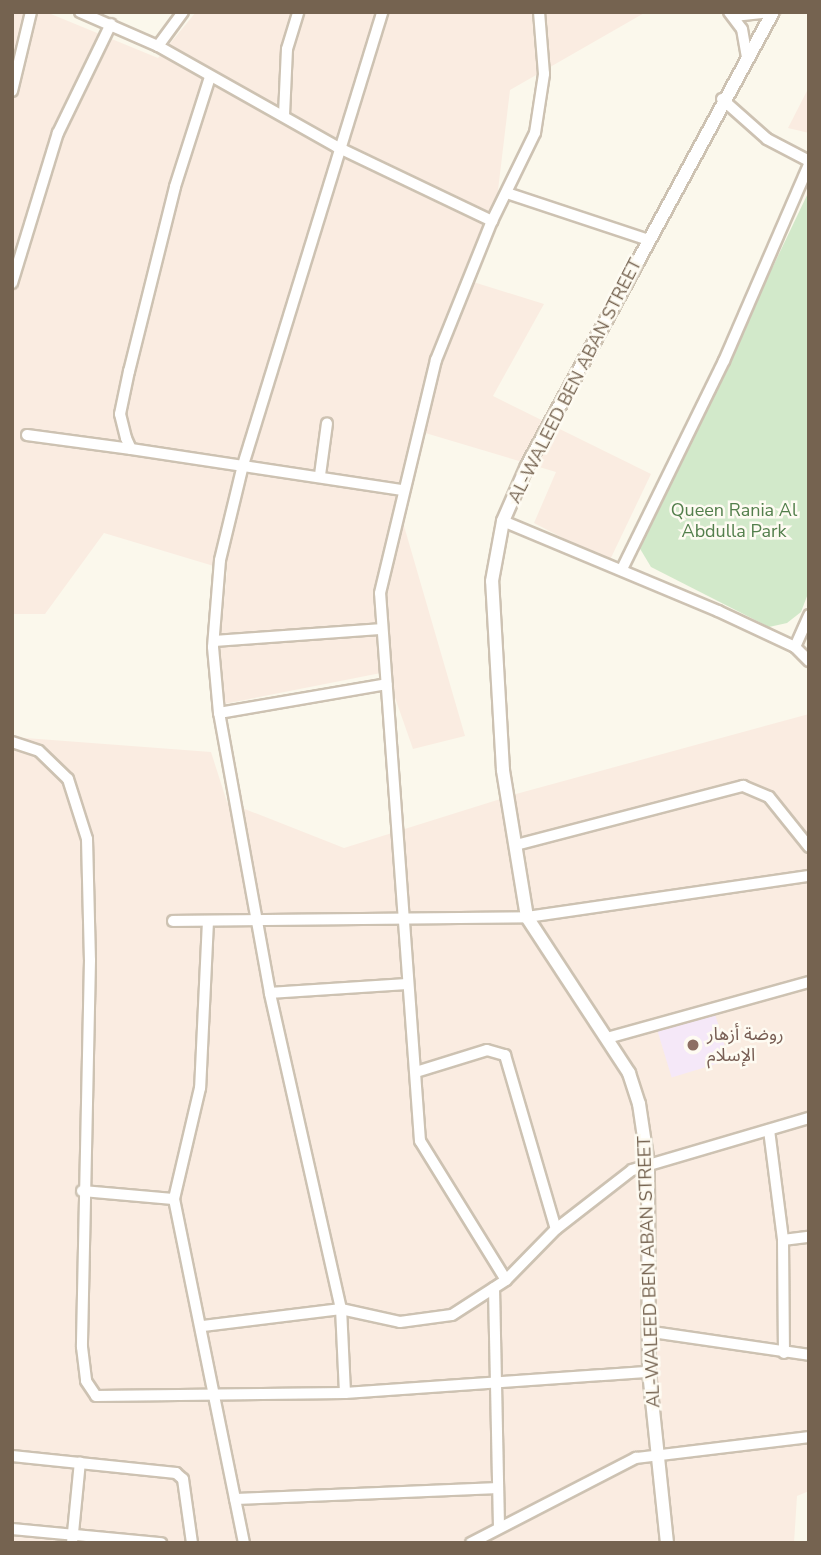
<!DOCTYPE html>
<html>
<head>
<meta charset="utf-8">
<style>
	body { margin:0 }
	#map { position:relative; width:821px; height:1555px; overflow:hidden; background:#fbf8ec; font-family:"Nunito Sans","Noto Sans Arabic",sans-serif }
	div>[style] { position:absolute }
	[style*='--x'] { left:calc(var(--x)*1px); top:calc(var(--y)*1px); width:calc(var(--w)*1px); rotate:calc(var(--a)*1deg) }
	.commercial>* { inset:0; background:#faece1 }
	.education>* { inset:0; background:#f5e8f8; transform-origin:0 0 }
	.green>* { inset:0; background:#d2e9ca }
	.roads { filter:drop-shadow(2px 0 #cdc2b2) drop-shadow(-2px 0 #cdc2b2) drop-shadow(0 2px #cdc2b2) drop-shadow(0 -2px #cdc2b2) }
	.minor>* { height:10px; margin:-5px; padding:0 5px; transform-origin:5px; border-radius:5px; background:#fff }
	.tertiary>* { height:12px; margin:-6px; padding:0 6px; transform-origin:6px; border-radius:6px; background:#fff }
	.dots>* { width:19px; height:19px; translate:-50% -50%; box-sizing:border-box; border:4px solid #fefbf2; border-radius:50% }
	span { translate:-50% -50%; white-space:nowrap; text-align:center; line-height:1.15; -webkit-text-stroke:5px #fefbf2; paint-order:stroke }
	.street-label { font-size:18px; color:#756350 }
	.park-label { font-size:18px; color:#537f4c }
	.education-label { font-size:18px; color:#785e54 }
	.left { translate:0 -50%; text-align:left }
	.frame { position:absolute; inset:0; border:14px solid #756350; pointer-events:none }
</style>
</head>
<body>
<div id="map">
	<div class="commercial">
		<i style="clip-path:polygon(12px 12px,46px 12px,158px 58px,196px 12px,646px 12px,510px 90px,496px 207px,467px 280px,544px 304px,493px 396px,651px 474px,609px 562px,534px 523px,556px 472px,422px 432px,402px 519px,465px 736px,413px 749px,386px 672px,214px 706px,227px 570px,104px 533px,45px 614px,12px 614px)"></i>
		<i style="clip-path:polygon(809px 87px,809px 133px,788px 128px)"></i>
		<i style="clip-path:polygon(809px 714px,809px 1491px,797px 1496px,794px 1543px,12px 1543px,12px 737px,211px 752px,227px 802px,344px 848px,516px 794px)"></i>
	</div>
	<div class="education">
		<i style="left:715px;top:1014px;width:48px;height:60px;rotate:73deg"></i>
	</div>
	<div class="green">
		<i style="clip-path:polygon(809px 191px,809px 591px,801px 612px,787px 623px,769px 627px,651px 567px,639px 547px)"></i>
	</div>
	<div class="roads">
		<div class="minor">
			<i style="--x:80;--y:12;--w:85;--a:23.6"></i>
			<i style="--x:158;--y:46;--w:206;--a:29.4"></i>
			<i style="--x:337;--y:147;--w:172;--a:25.5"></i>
			<i style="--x:729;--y:12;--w:21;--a:53"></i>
			<i style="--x:742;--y:29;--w:27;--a:80"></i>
			<i style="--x:734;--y:16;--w:37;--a:-6"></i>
			<i style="--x:158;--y:46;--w:42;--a:-53.7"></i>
			<i style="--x:210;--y:77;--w:115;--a:107.7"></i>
			<i style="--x:175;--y:187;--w:190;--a:104"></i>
			<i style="--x:129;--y:371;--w:44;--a:101.8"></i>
			<i style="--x:120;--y:414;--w:25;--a:76"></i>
			<i style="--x:126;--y:438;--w:12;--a:66"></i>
			<i style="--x:131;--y:449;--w:273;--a:8.6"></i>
			<i style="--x:12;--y:91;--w:81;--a:-76.5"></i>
			<i style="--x:722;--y:99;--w:60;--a:41.6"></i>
			<i style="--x:767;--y:139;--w:47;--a:27.6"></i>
			<i style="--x:284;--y:115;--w:66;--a:-87.4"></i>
			<i style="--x:287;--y:49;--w:39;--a:-73"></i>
			<i style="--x:507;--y:193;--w:149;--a:18.4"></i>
			<i style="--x:12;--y:283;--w:157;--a:-73"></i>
			<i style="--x:58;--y:133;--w:121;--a:-64.1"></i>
			<i style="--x:27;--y:435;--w:105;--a:7.7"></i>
			<i style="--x:320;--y:475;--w:52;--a:-82.3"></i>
			<i style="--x:503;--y:521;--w:233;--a:22.7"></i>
			<i style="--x:718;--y:611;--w:85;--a:25.1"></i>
			<i style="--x:795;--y:647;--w:20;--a:45"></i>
			<i style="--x:622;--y:569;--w:232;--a:-63.9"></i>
			<i style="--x:724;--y:361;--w:214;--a:-66.6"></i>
			<i style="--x:214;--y:641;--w:166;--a:-4.1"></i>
			<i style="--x:795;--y:647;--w:35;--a:-66"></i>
			<i style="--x:219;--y:713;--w:170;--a:-9.8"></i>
			<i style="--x:12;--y:742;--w:28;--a:18"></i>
			<i style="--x:39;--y:751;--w:40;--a:44"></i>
			<i style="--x:68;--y:779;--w:63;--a:72.4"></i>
			<i style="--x:87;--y:839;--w:121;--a:88.6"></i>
			<i style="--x:90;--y:960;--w:387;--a:91.2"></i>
			<i style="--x:82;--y:1347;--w:34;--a:83"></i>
			<i style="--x:86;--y:1381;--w:18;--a:56"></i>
			<i style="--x:96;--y:1396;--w:249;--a:-0.7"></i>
			<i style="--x:345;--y:1393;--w:305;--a:-4"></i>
			<i style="--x:516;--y:845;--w:235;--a:-14.6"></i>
			<i style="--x:743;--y:786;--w:28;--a:23"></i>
			<i style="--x:769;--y:797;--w:64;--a:51.3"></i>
			<i style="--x:173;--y:921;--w:354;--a:-0.6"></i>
			<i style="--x:527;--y:917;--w:285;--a:-8.3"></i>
			<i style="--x:208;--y:921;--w:167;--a:92.7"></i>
			<i style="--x:200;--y:1088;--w:114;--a:103.2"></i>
			<i style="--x:174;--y:1199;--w:351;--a:78.5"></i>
			<i style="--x:270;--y:993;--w:136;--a:-3.8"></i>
			<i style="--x:607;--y:1038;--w:210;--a:-15.5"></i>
			<i style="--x:416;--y:1072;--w:74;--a:-17.2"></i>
			<i style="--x:487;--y:1050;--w:19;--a:16"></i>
			<i style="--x:505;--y:1055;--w:181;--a:73.7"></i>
			<i style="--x:769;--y:1130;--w:111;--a:82.7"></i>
			<i style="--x:783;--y:1240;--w:113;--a:89.5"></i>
			<i style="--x:82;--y:1191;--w:92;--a:5"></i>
			<i style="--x:783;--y:1240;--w:26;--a:-7"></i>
			<i style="--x:506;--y:1280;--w:163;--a:-121.7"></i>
			<i style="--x:420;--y:1141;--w:549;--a:-94.17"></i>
			<i style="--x:380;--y:593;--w:240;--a:-76.5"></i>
			<i style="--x:436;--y:360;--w:150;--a:-68.1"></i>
			<i style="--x:492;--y:221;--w:98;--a:-64"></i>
			<i style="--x:535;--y:133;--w:60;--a:-81.3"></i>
			<i style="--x:544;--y:74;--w:62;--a:-94.6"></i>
			<i style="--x:494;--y:1288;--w:239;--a:88.8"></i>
			<i style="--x:203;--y:1326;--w:139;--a:-7"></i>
			<i style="--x:341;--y:1309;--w:60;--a:12.4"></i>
			<i style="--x:400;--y:1322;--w:52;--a:-7.7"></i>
			<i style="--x:452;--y:1315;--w:64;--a:-32.9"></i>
			<i style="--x:506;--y:1280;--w:71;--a:-45.6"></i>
			<i style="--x:556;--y:1229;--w:96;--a:-37.8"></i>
			<i style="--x:632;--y:1170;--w:184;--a:-16.4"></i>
			<i style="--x:652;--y:1332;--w:159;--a:8.3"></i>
			<i style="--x:345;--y:1393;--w:84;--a:-92.7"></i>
			<i style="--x:341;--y:1309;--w:324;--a:-102.7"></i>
			<i style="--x:270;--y:993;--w:285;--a:-100.3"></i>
			<i style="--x:219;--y:713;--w:66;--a:-95.2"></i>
			<i style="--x:213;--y:647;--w:87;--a:-85.4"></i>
			<i style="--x:220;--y:560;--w:98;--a:-76.4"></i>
			<i style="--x:243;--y:465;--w:474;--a:-72.9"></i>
			<i style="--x:12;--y:1456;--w:165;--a:5.9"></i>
			<i style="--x:176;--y:1473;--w:9;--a:41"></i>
			<i style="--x:183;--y:1479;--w:65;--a:82"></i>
			<i style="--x:235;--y:1499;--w:259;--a:-2.4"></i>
			<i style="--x:12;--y:1529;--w:150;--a:5.4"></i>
			<i style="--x:72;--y:1543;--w:81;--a:-84.4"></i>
			<i style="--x:471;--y:1543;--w:186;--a:-27.3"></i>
			<i style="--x:636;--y:1458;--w:174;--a:-6.9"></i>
		</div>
		<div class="tertiary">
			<i style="--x:667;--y:1543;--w:172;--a:-96"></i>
			<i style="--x:649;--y:1372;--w:208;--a:-90.3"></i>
			<i style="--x:648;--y:1164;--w:61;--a:-98.5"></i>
			<i style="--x:639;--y:1104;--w:33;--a:-108"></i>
			<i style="--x:629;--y:1073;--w:186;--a:-123.2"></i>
			<i style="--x:527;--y:917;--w:149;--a:-99.3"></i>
			<i style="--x:503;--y:770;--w:189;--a:-93.3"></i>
			<i style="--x:492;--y:581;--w:61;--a:-79.6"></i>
			<i style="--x:503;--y:521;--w:60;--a:-66.4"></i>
			<i style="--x:527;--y:466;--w:516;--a:-61.55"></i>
		</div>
	</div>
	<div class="dots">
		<i style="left:693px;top:1045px;background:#8d6e63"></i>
	</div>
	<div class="street-label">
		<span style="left:575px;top:381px;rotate:-63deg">AL-WALEED BEN ABAN STREET</span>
		<span style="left:649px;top:1272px;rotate:-92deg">AL-WALEED BEN ABAN STREET</span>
	</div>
	<div class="park-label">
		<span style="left:734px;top:521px">Queen Rania Al<br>Abdulla Park</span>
	</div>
	<div class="education-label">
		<span class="left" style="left:707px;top:1045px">روضة أزهار<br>الإسلام</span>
	</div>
	<div class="frame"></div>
</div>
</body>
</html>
